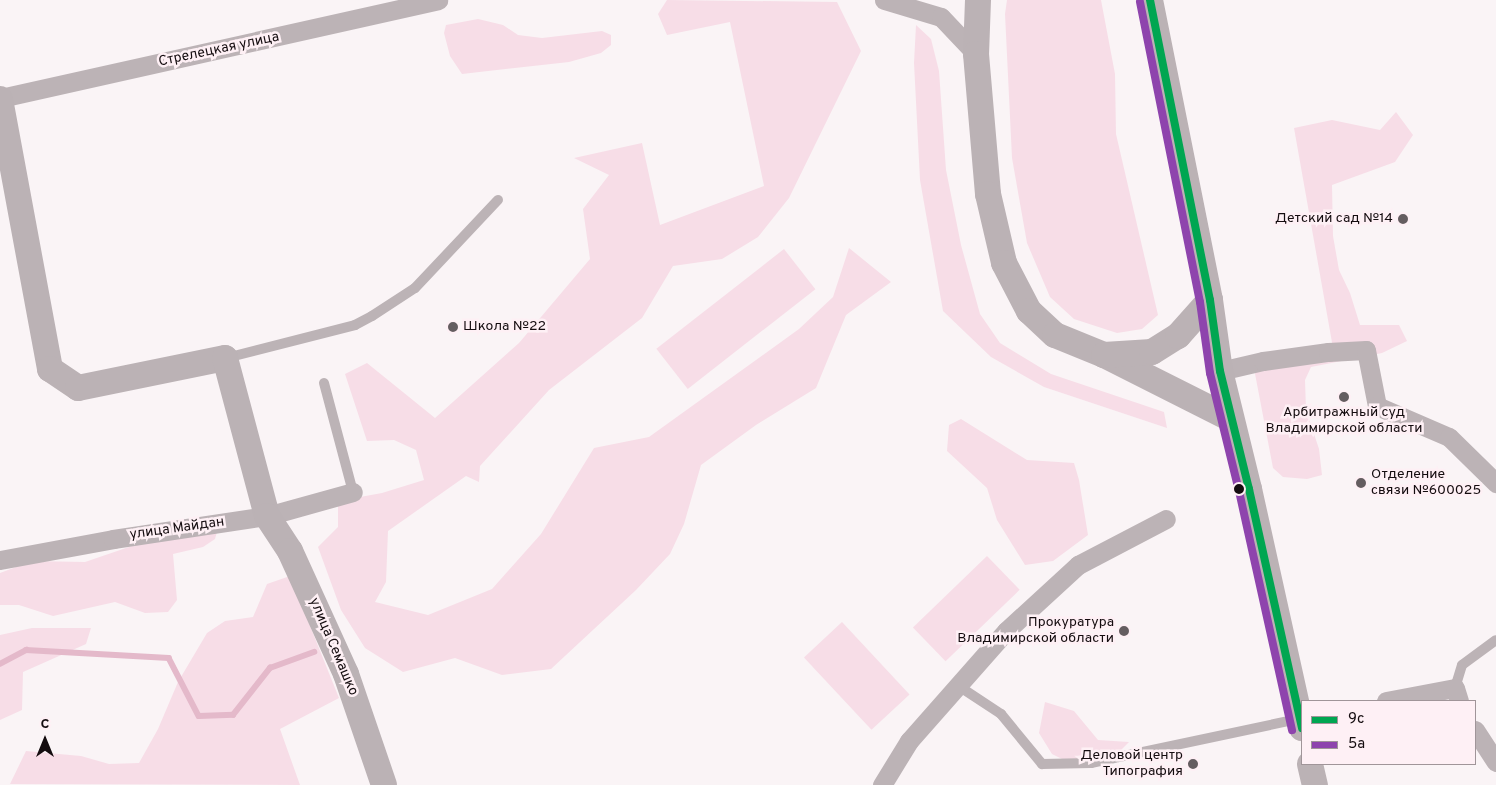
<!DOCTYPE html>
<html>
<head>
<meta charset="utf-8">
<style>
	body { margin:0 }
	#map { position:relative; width:1496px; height:785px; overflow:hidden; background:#faf4f6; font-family:Overpass,sans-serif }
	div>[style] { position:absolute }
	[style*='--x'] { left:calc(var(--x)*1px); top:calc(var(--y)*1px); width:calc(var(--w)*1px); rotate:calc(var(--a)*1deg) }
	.green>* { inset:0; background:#f7dde7; transform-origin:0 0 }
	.stream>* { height:5.5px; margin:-2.75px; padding:0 2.75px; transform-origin:2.75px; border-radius:2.75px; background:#e4b9ca }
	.lane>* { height:10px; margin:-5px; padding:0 5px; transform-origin:5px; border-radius:5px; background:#bcb3b6 }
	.street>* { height:19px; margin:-9.5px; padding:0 9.5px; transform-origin:9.5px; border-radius:9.5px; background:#bcb3b6 }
	.secondary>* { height:26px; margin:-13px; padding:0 13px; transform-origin:13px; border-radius:13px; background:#bbb2b5 }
	.bus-1>* { height:8px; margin:-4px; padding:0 4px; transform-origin:4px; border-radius:4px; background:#00a651 }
	.bus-2>* { height:8px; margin:-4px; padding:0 4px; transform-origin:4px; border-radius:4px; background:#8e44ad }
	.dots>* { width:14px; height:14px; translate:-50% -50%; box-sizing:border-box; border:2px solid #fef0f5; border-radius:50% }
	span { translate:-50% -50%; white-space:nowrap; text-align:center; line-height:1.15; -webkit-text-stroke:5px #fef0f5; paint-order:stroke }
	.street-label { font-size:14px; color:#140c0f }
	.poi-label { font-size:14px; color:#140c0f }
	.right { translate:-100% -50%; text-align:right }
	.left { translate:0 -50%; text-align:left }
	.legend { position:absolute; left:1301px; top:700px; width:175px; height:65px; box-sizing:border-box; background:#fef0f5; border:1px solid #a09599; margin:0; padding:6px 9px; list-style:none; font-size:15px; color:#140c0f }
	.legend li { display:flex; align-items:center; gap:10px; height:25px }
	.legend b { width:25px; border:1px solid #a09599 }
	.north { position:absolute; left:20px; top:715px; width:50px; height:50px; -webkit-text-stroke:4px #fef0f5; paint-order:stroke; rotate:0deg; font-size:14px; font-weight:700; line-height:20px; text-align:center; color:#140c0f }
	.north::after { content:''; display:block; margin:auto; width:18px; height:22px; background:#140c0f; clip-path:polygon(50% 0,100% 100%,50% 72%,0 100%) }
</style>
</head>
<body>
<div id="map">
	<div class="green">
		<i style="clip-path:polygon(667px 0,837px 2px,861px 51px,789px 198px,758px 237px,722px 259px,673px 266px,642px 318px,549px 390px,480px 466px,479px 482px,466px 476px,388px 531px,386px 582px,375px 602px,428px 615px,492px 589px,541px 534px,594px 448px,649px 437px,799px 329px,833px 297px,849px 248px,891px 282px,846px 315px,816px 388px,756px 425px,701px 465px,684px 524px,670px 554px,636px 590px,551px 669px,502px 675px,455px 658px,403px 672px,365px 648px,341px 610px,318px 547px,338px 527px,338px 501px,382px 493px,424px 480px,416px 450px,394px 440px,367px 441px,345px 374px,367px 363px,435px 418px,519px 343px,590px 259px,583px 209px,609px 175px,574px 158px,642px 143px,660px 225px,764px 186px,730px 22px,667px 35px,658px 14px)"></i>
		<i style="clip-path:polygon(1007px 0,1101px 0,1115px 74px,1116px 134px,1158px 315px,1142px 329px,1117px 333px,1074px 319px,1050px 297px,1027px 243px,1012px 158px,1005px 14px)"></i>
		<i style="clip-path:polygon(478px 19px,503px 25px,518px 35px,542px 38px,602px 31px,611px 35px,611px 45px,601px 53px,569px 62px,462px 74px,450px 56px,444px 33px,446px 25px)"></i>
		<i style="clip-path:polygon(916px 25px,931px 39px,939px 71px,946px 170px,961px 245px,980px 314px,1000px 343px,1051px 374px,1164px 412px,1167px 428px,1044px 387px,991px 357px,943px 311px,920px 180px,914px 63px)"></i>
		<i style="clip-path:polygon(1396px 112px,1413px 135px,1395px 162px,1332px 185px,1333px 236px,1339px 270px,1350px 293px,1360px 325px,1399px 325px,1407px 341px,1382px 353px,1311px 367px,1305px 380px,1306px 410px,1319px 449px,1322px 475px,1307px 479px,1283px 477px,1273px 468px,1252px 358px,1333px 348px,1294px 128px,1332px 120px,1380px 130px)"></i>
		<i style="left:784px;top:249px;width:51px;height:162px;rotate:52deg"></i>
		<i style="clip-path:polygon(961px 419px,1027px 460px,1074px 463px,1079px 480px,1088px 535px,1053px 561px,1025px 565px,997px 520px,987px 488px,947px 451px,949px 425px)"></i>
		<i style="clip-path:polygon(217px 532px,215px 539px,203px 547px,173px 554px,177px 600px,168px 612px,145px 613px,115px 602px,53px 616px,19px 605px,0 605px,0 573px,32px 561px,85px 562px,167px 534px)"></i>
		<i style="left:987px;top:556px;width:47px;height:103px;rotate:46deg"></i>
		<i style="clip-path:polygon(290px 576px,339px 698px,280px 729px,300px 785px,10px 784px,26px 751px,81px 756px,109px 764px,139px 763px,158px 729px,178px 682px,207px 633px,225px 621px,253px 617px,267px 584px)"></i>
		<i style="left:842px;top:622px;width:99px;height:52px;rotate:47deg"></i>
		<i style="clip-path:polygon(32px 628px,91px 628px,86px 644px,23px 672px,22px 710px,0 720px,0 635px)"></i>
		<i style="clip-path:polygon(1045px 702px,1074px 711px,1098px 740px,1129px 742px,1118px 753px,1089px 760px,1064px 760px,1052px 754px,1039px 733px)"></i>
	</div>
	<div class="stream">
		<i style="--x:0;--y:664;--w:30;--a:-28"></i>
		<i style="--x:26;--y:650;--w:143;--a:3.2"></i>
		<i style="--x:169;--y:658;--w:65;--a:62.7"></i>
		<i style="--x:199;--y:716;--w:34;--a:-2"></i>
		<i style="--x:233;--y:715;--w:60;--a:-51.8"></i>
		<i style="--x:270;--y:668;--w:47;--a:-20"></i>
	</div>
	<div class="lane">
		<i style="--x:226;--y:358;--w:133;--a:-14.3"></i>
		<i style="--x:355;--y:325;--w:19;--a:-28"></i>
		<i style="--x:372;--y:316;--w:51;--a:-33.1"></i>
		<i style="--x:415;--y:288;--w:121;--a:-46.7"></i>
		<i style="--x:324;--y:383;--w:113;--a:75.1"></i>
		<i style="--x:957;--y:685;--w:53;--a:33.4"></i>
		<i style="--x:1001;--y:714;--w:65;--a:50.6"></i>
		<i style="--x:1042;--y:764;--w:49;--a:-1.2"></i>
		<i style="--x:1091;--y:763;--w:212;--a:-12"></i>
		<i style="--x:1455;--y:688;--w:24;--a:-73"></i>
		<i style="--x:1462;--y:665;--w:42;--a:-36.3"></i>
	</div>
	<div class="street">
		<i style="--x:884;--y:0;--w:59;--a:16.6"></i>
		<i style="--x:941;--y:17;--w:51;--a:46.6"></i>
		<i style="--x:1;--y:98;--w:448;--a:-12.6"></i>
		<i style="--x:1220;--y:371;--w:44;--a:-13.1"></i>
		<i style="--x:1263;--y:361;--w:66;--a:-7.9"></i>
		<i style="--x:1328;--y:352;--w:38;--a:-3"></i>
		<i style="--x:1366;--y:350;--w:57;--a:78.9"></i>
		<i style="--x:1377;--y:406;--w:78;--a:23.3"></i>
		<i style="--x:1449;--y:437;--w:66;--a:44.4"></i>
		<i style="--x:0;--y:560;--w:115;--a:-10.5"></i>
		<i style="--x:113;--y:539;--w:156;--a:-8.5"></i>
		<i style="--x:267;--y:516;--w:89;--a:-15.6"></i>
		<i style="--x:1386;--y:701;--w:70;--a:-10.7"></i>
		<i style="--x:1455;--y:688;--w:14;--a:73"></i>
		<i style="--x:1475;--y:730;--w:38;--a:57"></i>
		<i style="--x:882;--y:785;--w:52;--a:-58.5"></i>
		<i style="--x:909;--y:741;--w:147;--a:-48.6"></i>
		<i style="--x:1006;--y:631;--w:98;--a:-42.5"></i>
		<i style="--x:1078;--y:565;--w:99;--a:-27.6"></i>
	</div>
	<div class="secondary">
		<i style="--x:978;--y:0;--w:54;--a:92.1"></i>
		<i style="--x:976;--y:54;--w:141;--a:85.1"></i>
		<i style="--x:988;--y:194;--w:71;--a:76.9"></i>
		<i style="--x:1004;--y:263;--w:54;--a:62.5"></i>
		<i style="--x:1029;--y:311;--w:35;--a:43"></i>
		<i style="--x:1055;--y:335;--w:53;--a:22.2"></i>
		<i style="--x:1104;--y:355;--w:142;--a:26.7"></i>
		<i style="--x:1150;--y:0;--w:306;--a:78.7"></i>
		<i style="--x:1210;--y:300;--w:72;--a:82"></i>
		<i style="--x:1220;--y:371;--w:122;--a:76.2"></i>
		<i style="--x:1249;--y:489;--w:245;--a:77.5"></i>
		<i style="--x:0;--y:99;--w:275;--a:79.5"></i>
		<i style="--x:50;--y:369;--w:34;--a:34"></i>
		<i style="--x:78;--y:388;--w:150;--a:-11.5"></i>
		<i style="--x:225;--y:358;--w:163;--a:75.1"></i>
		<i style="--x:267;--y:516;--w:42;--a:56.7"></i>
		<i style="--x:290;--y:551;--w:135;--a:65.5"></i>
		<i style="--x:346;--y:674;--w:117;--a:71.1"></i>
		<i style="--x:1104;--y:355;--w:48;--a:-3.6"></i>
		<i style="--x:1152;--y:352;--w:31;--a:-32"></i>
		<i style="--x:1178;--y:336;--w:48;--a:-48.4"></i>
		<i style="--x:1310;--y:764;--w:22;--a:77"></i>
	</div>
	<div class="bus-1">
		<i style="--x:1150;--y:0;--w:306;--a:78.7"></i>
		<i style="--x:1210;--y:300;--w:72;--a:82"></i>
		<i style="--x:1220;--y:371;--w:122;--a:76.2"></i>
		<i style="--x:1249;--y:489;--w:245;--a:77.5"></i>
	</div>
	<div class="bus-2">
		<i style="--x:1140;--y:2;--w:306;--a:78.7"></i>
		<i style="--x:1200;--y:302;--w:72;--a:82"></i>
		<i style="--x:1210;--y:373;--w:122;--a:76.2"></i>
		<i style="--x:1239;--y:491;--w:245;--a:77.5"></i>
	</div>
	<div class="dots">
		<i style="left:1403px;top:219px;background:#645d60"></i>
		<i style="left:453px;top:327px;background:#645d60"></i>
		<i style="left:1344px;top:397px;background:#645d60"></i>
		<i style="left:1361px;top:483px;background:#645d60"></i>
		<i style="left:1239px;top:489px;background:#140c0f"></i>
		<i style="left:1124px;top:631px;background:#645d60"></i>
		<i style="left:1193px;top:764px;background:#645d60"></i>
	</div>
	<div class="street-label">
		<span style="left:219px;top:50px;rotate:-12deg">Стрелецкая улица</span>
		<span style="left:177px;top:529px;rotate:-8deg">улица Майдан</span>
		<span style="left:333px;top:647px;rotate:67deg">улица Семашко</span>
	</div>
	<div class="poi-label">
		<span class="right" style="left:1393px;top:219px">Детский сад №14</span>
		<span class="left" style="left:463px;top:327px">Школа №22</span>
		<span style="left:1344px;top:421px">Арбитражный суд<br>Владимирской области</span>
		<span class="left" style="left:1371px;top:483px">Отделение<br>связи №600025</span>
		<span class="right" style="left:1114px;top:631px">Прокуратура<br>Владимирской области</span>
		<span class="right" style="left:1183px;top:764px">Деловой центр<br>Типография</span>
	</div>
	<ul class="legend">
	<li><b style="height:6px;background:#00a651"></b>9с</li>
	<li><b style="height:6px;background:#8e44ad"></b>5а</li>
	</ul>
	<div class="north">С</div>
</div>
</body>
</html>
